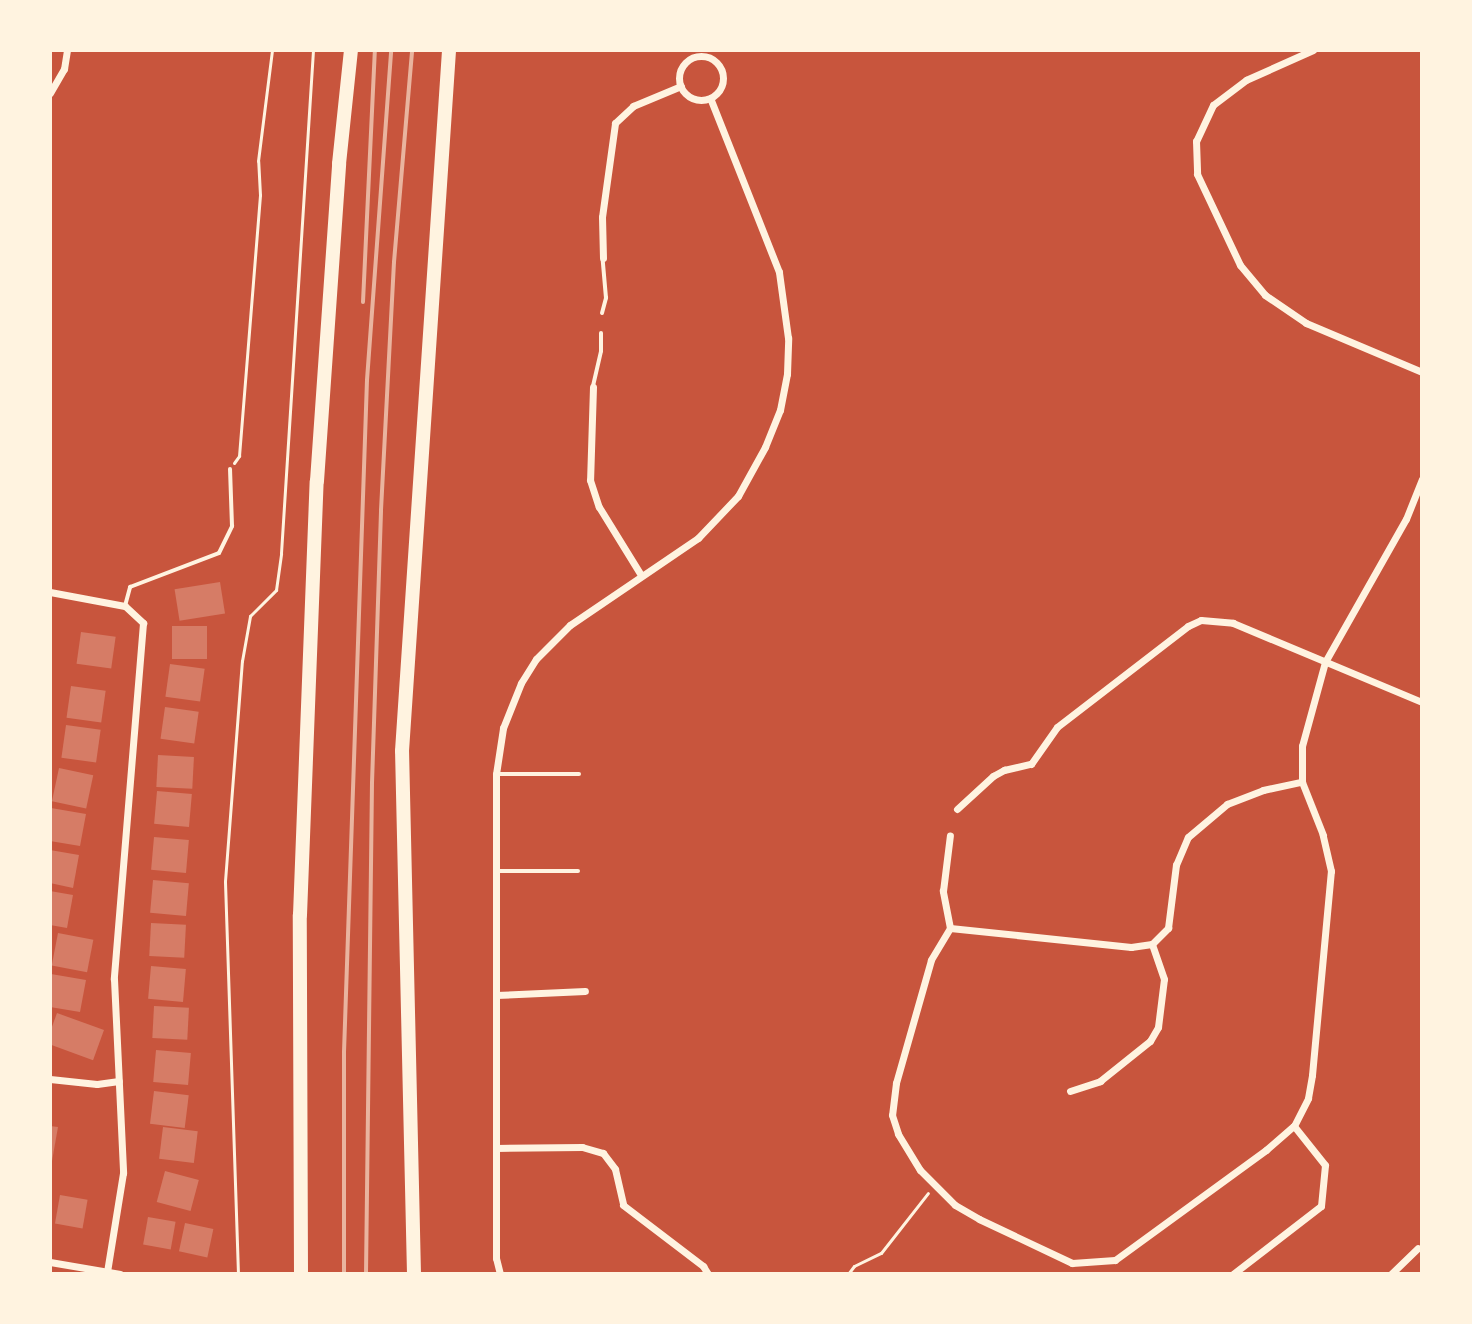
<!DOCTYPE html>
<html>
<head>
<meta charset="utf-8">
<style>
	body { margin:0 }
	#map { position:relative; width:1472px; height:1324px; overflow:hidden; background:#c8553d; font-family:Bitter,serif }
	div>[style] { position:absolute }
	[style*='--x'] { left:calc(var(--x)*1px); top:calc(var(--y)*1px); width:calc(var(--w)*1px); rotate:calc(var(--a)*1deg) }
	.building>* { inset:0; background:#d67c66; transform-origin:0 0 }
	.path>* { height:3px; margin:-1.5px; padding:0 1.5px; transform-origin:1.5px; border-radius:1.5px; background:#fff3e0 }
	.service>* { height:4px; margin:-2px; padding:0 2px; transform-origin:2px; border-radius:2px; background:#fff3e0 }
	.minor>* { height:7px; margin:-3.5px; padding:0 3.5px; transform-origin:3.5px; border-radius:3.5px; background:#fff3e0 }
	.minor>.ring { margin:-3.5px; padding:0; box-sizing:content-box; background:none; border:7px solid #fff3e0; border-radius:50% }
	.motorway>* { height:14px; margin:-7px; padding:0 7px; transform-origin:7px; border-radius:7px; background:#fff3e0 }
	.rail>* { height:4px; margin:-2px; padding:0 2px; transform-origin:2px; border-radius:2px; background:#e9b49f }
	span { translate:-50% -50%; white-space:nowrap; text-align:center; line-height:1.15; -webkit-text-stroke:6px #fff3e0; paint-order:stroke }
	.frame { position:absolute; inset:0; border:52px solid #fff3e0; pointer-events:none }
</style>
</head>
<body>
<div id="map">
	<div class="building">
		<i style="left:220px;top:582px;width:32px;height:46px;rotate:81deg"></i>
		<i style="left:172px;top:626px;width:35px;height:33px"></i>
		<i style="left:81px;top:632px;width:35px;height:32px;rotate:8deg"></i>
		<i style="left:170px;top:664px;width:35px;height:33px;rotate:8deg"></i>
		<i style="left:71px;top:686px;width:35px;height:32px;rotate:8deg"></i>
		<i style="left:165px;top:707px;width:34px;height:32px;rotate:8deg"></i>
		<i style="left:66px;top:725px;width:35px;height:33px;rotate:8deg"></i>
		<i style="left:158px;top:755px;width:36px;height:32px;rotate:3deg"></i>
		<i style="left:59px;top:768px;width:35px;height:34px;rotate:12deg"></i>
		<i style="left:157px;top:791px;width:35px;height:33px;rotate:5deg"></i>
		<i style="clip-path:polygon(51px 808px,86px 814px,80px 846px,50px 841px)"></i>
		<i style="left:154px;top:837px;width:35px;height:33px;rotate:5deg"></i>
		<i style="clip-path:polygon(50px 850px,79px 855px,73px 888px,50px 883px)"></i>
		<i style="left:153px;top:880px;width:36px;height:33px;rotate:5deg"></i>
		<i style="clip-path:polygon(50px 891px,73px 895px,67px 928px,50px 925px)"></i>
		<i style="left:151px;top:923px;width:35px;height:33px;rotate:3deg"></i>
		<i style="left:58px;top:933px;width:36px;height:33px;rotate:11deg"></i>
		<i style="left:151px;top:966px;width:35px;height:33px;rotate:5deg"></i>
		<i style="clip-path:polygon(51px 974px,86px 980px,80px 1012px,50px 1007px)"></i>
		<i style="left:154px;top:1006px;width:35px;height:32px;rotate:3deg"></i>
		<i style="left:57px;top:1013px;width:50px;height:32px;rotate:20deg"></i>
		<i style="left:156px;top:1050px;width:35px;height:32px;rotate:5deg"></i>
		<i style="left:154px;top:1091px;width:35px;height:33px;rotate:7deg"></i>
		<i style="clip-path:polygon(50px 1126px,58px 1127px,52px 1161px,50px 1161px)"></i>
		<i style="left:163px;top:1127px;width:35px;height:32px;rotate:7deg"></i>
		<i style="left:165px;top:1171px;width:35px;height:32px;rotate:15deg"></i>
		<i style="left:60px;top:1195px;width:28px;height:29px;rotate:10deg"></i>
		<i style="left:148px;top:1217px;width:28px;height:28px;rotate:10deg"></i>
		<i style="left:185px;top:1223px;width:29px;height:29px;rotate:12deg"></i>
	</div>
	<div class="path">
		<i style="--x:234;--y:463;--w:9;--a:-54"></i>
		<i style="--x:239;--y:456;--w:262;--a:-85.4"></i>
		<i style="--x:260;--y:195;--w:34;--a:-93"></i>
		<i style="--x:258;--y:161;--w:112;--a:-82.8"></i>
		<i style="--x:238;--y:1274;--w:393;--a:-91.9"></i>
		<i style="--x:225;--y:881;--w:221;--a:-85.6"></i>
		<i style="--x:242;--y:661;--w:46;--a:-79.9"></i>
		<i style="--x:250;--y:616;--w:37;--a:-45"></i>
		<i style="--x:276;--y:590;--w:37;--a:-82"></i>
		<i style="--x:281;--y:553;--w:504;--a:-86.36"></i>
		<i style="--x:848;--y:1274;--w:10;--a:-53"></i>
		<i style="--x:854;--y:1266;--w:30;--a:-26"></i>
		<i style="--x:881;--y:1253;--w:76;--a:-51.9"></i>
	</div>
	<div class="service">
		<i style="--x:602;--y:313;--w:16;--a:-75"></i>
		<i style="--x:606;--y:298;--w:38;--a:-95"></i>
		<i style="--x:593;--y:386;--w:36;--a:-77"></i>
		<i style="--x:601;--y:351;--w:18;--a:-90"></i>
		<i style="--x:125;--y:606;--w:20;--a:-75"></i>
		<i style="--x:130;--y:587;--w:95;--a:-20.9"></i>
		<i style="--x:219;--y:553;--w:30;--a:-64"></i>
		<i style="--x:232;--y:526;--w:57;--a:-92"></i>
		<i style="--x:498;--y:774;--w:81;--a:0"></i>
		<i style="--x:496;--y:871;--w:82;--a:0"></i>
	</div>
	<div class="minor">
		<i style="--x:1313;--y:50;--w:73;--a:155.9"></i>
		<i style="--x:1246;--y:80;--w:41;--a:142.9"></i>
		<i style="--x:1213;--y:105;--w:40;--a:115"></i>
		<i style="--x:1196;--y:141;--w:33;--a:88"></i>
		<i style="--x:1197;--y:174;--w:101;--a:64.7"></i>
		<i style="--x:1240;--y:265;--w:39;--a:50"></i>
		<i style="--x:1265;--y:295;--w:50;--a:34.3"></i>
		<i style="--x:1306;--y:323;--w:126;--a:22.9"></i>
		<i class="ring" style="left:679px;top:56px;width:37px;height:37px"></i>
		<i style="--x:50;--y:93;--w:28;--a:-60"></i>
		<i style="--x:64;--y:69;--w:19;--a:-81"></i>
		<i style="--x:603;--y:258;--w:41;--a:-91.4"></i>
		<i style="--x:602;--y:217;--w:95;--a:-82.1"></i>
		<i style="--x:615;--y:123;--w:25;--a:-43"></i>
		<i style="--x:633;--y:106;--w:52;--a:-22.6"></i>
		<i style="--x:593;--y:387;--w:93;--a:91.8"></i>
		<i style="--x:590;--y:480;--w:28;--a:72"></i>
		<i style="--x:599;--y:507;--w:80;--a:58.3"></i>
		<i style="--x:50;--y:592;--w:76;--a:10.6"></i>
		<i style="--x:125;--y:606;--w:25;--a:43"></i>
		<i style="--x:143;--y:623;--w:357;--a:94.7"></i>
		<i style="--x:114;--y:979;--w:194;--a:87.3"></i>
		<i style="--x:123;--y:1173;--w:100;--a:99.2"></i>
		<i style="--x:957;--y:809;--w:49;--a:-42.5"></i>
		<i style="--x:993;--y:776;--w:13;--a:-29"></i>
		<i style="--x:1004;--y:770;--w:28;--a:-13"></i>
		<i style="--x:1031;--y:764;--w:45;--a:-54.9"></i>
		<i style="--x:1057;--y:727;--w:165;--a:-37.6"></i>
		<i style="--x:1188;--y:626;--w:14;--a:-25"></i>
		<i style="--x:1201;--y:620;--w:32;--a:5"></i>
		<i style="--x:1233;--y:623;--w:205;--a:22.7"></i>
		<i style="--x:950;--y:928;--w:37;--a:121"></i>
		<i style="--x:931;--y:960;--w:128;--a:105.9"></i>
		<i style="--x:896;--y:1083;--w:32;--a:97"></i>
		<i style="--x:892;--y:1115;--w:20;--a:72"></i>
		<i style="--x:898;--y:1134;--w:42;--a:58.6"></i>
		<i style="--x:920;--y:1170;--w:49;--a:45"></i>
		<i style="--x:955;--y:1205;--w:28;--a:30"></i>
		<i style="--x:979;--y:1219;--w:103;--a:25.3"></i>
		<i style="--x:1072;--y:1263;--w:43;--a:-4"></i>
		<i style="--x:1115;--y:1260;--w:187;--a:-36.1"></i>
		<i style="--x:1266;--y:1150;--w:37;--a:-41"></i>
		<i style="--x:1294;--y:1126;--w:31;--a:-63"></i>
		<i style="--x:1308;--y:1098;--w:23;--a:-80"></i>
		<i style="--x:1312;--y:1075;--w:205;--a:-84.7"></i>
		<i style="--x:1331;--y:871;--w:37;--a:-103"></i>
		<i style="--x:1323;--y:835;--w:57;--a:-111.6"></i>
		<i style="--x:1302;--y:782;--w:36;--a:-90"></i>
		<i style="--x:1302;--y:746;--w:87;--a:-74.7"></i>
		<i style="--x:1325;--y:662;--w:164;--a:-60.5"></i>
		<i style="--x:1406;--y:519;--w:43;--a:-68.2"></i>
		<i style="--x:950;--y:928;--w:182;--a:6"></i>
		<i style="--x:1131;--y:947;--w:21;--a:-8"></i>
		<i style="--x:1152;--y:944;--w:23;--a:-45"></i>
		<i style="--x:1168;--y:928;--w:64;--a:-82.8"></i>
		<i style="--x:1176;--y:865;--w:30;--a:-67"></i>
		<i style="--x:1188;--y:837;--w:51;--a:-40.2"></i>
		<i style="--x:1227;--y:804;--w:39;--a:-21"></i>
		<i style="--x:1263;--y:790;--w:40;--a:-12"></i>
		<i style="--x:950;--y:928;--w:38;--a:-101"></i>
		<i style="--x:943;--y:891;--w:56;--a:-82.9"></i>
		<i style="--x:496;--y:995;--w:89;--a:-2.6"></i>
		<i style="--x:50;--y:1079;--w:47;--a:6.1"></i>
		<i style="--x:97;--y:1084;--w:22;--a:-8"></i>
		<i style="--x:1070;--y:1091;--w:32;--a:-18"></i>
		<i style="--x:1100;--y:1081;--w:64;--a:-38.7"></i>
		<i style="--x:1150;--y:1041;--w:16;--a:-60"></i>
		<i style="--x:1158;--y:1027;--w:48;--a:-82.9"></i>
		<i style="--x:1164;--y:979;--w:37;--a:-109"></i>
		<i style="--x:496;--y:1148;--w:86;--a:-0.7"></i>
		<i style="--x:582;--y:1147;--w:22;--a:16"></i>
		<i style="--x:603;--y:1153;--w:20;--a:53"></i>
		<i style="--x:615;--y:1169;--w:37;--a:77"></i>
		<i style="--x:623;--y:1205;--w:101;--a:37.3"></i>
		<i style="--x:703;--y:1266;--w:9;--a:58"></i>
		<i style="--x:50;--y:1262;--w:71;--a:9.7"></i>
		<i style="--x:500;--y:1274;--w:16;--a:-104"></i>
		<i style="--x:496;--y:1258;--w:484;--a:-90"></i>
		<i style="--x:496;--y:774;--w:47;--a:-81.3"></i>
		<i style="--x:503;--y:728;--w:48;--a:-68.2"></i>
		<i style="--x:521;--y:683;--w:28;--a:-58"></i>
		<i style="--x:536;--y:659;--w:48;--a:-45"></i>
		<i style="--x:570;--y:625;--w:155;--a:-34.2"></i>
		<i style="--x:698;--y:538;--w:58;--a:-46.4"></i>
		<i style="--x:738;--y:496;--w:56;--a:-61.1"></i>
		<i style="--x:765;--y:447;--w:40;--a:-68"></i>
		<i style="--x:780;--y:410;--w:37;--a:-79"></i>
		<i style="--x:787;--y:374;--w:36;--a:-88"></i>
		<i style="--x:788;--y:338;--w:67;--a:-97.8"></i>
		<i style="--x:779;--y:272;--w:187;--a:-111.6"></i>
		<i style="--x:1233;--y:1274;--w:111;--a:-37.7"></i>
		<i style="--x:1321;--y:1206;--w:41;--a:-84.4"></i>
		<i style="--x:1325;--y:1165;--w:50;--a:-128.5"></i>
		<i style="--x:1391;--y:1274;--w:37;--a:-44"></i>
	</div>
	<div class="motorway">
		<i style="--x:301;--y:1274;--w:359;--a:-90.2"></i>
		<i style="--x:300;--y:915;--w:434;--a:-87.8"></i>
		<i style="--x:317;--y:481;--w:318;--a:-86"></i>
		<i style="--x:339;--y:164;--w:115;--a:-84"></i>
		<i style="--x:414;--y:1274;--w:523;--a:-91.31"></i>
		<i style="--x:402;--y:751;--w:703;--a:-86.16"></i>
	</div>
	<div class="rail">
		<i style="--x:363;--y:302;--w:252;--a:-87.3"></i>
		<i style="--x:344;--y:1274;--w:222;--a:-90"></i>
		<i style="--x:344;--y:1052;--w:672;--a:-88.04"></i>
		<i style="--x:367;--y:380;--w:331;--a:-85.8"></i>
		<i style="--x:366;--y:1274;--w:491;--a:-89.3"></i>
		<i style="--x:372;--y:783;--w:273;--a:-88.1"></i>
		<i style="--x:381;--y:510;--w:248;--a:-87"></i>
		<i style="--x:394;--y:262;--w:213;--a:-85.1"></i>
	</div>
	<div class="frame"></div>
</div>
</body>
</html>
